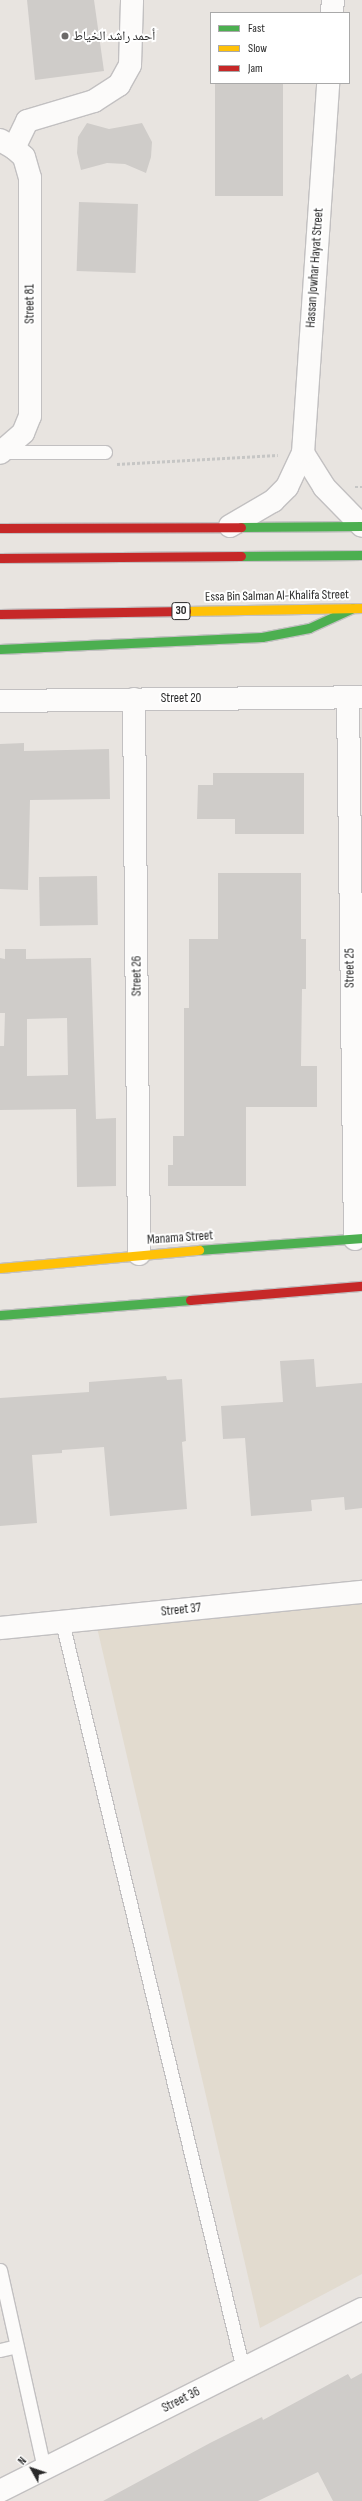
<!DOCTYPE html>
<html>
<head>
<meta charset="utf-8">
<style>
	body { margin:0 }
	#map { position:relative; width:362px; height:2501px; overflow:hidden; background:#e8e4e0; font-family:"Sofia Sans Condensed","Noto Naskh Arabic",sans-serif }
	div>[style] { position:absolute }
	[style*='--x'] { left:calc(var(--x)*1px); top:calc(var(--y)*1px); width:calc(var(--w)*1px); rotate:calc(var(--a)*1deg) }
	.education>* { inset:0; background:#e2dbcf }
	.building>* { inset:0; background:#cfccc9; transform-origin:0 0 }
	.path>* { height:2.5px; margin-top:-1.25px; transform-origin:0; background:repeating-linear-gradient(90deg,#c6c6c5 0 3px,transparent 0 5px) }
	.roads { filter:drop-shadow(1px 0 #c2c0c1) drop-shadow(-1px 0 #c2c0c1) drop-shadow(0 1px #c2c0c1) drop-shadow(0 -1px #c2c0c1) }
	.lane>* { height:13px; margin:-6.5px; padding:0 6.5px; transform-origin:6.5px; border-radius:6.5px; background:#fcfbfa }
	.street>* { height:22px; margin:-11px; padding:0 11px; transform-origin:11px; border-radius:11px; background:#fcfbfa }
	.fast>* { height:9px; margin:-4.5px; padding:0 4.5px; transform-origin:4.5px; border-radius:4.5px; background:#4caf50 }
	.slow>* { height:9px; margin:-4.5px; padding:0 4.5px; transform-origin:4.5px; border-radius:4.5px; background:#ffc107 }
	.jam>* { height:9px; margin:-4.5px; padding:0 4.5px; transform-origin:4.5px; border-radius:4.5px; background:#c62828 }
	.dots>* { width:11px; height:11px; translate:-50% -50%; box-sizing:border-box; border:2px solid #fff; border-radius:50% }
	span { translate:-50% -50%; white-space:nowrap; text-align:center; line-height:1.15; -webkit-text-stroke:4px #fff; paint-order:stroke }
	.shield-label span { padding:1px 3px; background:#fff; border:1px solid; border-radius:3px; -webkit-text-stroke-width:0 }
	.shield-label { font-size:12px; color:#292929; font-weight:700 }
	.poi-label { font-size:13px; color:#292929 }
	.left { translate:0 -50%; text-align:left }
	.street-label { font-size:13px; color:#292929 }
	.legend { position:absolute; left:210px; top:12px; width:140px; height:72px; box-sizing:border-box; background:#fff; border:1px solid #a9a9a9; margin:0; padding:5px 7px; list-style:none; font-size:12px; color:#292929 }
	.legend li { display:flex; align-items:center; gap:8px; height:20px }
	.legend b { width:20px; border:1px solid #a9a9a9 }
	.north { position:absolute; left:12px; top:2449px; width:40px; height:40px; -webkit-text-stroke:3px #fff; paint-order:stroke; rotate:310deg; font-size:11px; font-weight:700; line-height:16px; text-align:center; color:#292929 }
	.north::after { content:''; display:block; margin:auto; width:14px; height:18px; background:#292929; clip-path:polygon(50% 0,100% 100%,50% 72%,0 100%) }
</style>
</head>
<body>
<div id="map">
	<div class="education">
		<i style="clip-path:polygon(362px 1597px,362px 2274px,260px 2328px,95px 1619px)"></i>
	</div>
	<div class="building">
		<i style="clip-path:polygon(27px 0,94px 0,104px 71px,35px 80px)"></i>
		<i style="left:215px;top:83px;width:68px;height:113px"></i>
		<i style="clip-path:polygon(87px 123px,109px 129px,142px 123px,152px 142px,151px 157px,146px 173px,125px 164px,107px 163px,81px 170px,77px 153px,78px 137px)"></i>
		<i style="left:79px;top:202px;width:59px;height:69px;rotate:2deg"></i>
		<i style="clip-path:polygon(24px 743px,24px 751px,109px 749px,110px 799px,30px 800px,28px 890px,0 889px,0 744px)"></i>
		<i style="clip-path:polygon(213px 773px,304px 773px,304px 834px,235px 834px,235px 819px,197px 819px,198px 785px,213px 785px)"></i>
		<i style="clip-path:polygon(218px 873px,301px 873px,301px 939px,306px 939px,306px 989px,302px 989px,301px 1066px,317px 1066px,317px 1107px,246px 1107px,246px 1186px,168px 1186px,168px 1165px,173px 1165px,173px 1136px,184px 1136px,184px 1008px,189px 1008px,189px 939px,218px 939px)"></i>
		<i style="left:97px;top:876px;width:49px;height:58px;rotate:89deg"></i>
		<i style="clip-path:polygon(evenodd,5px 949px,26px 949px,26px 959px,91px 958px,96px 1119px,116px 1118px,116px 1186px,77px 1187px,76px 1109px,0 1110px,0 1046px,4px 1046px,5px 1013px,0 1013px,0 958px,5px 959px,5px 949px,67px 1018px,68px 1075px,27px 1076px,27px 1019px,67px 1018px)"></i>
		<i style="clip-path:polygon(314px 1359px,316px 1387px,362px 1383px,362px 1508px,345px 1510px,344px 1497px,311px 1500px,312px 1511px,251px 1516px,245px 1438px,223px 1439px,221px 1406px,283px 1402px,280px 1361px)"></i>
		<i style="clip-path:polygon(166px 1376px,167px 1380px,182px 1379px,186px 1441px,182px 1442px,187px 1509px,110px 1516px,104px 1447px,62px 1450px,62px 1453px,32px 1455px,37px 1523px,0 1526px,0 1398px,89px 1392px,89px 1382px)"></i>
		<i style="clip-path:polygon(362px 2373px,362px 2501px,333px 2501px,318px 2472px,258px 2501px,103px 2501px,210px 2443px,262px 2417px,263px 2420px,348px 2374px,351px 2379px)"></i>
	</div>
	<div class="path">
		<i style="--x:117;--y:464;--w:161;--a:-3.2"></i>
		<i style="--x:355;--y:487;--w:7;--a:0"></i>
	</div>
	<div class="roads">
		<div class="lane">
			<i style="--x:2;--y:452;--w:103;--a:0"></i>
			<i style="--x:62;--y:1622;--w:769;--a:76.38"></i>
			<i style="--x:0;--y:2270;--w:204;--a:77.5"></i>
			<i style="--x:0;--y:2350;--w:17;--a:-13"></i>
		</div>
		<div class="street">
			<i style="--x:332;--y:13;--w:13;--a:-86"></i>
			<i style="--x:0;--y:140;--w:16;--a:30"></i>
			<i style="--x:14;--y:148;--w:13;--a:42"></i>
			<i style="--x:24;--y:157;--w:22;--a:74"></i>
			<i style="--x:30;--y:178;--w:238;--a:90"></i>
			<i style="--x:30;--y:416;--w:18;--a:112"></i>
			<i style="--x:23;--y:433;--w:30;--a:139"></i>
			<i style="--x:14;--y:148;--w:30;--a:-64"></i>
			<i style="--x:27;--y:121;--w:70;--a:-16.6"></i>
			<i style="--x:94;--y:101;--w:30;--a:-33"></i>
			<i style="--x:119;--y:85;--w:23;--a:-61"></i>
			<i style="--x:130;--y:65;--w:65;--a:-88.2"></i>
			<i style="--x:303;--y:453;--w:40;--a:58"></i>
			<i style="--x:324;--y:487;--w:54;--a:45.7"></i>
			<i style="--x:230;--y:526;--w:50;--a:-30.2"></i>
			<i style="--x:273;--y:501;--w:20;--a:-45"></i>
			<i style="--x:287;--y:487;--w:38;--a:-65"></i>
			<i style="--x:303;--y:453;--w:371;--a:-86.1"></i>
			<i style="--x:348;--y:698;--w:541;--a:89.26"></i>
			<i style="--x:134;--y:699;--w:555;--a:89.48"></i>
			<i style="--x:0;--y:701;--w:362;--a:-0.6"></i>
			<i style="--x:0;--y:1628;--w:364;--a:-5.7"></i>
			<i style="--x:0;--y:2491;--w:405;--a:-26.7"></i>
		</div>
		<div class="fast">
			<i style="--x:241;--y:527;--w:121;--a:-0.5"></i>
			<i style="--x:241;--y:556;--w:121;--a:-0.5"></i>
			<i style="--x:0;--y:649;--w:262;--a:-2.6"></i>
			<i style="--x:262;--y:637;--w:48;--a:-10.8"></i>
			<i style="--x:309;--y:628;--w:48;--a:-24.4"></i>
			<i style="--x:199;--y:1250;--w:163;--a:-4.2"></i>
			<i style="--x:0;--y:1315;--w:191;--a:-4.5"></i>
		</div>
		<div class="slow">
			<i style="--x:186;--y:611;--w:176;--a:-1"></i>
			<i style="--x:0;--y:1268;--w:200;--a:-5.2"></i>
		</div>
		<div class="jam">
			<i style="--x:0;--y:528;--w:241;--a:-0.2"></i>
			<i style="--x:0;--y:558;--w:241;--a:-0.5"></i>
			<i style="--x:0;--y:614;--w:186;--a:-0.9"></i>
			<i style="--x:190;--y:1300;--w:173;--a:-4.7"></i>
		</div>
	</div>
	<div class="dots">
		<i style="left:65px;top:36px;background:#6c6a69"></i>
	</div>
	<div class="shield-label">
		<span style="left:181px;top:611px">30</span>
	</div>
	<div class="poi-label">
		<span class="left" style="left:73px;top:36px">أحمد راشد الخياط</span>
	</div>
	<div class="street-label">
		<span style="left:315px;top:268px;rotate:-86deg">Hassan Jowhar Hayat Street</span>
		<span style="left:30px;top:304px;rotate:-90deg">Street 81</span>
		<span style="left:277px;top:596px;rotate:-1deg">Essa Bin Salman Al-Khalifa Street</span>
		<span style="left:181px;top:698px">Street 20</span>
		<span style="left:350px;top:968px;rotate:-90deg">Street 25</span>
		<span style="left:137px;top:976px;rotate:-90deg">Street 26</span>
		<span style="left:180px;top:1238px;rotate:-4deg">Manama Street</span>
		<span style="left:181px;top:1610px;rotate:-6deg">Street 37</span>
		<span style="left:181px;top:2400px;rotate:-27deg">Street 36</span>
	</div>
	<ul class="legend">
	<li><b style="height:5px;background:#4caf50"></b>Fast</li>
	<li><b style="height:5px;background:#ffc107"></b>Slow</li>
	<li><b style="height:5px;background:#c62828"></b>Jam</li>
	</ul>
	<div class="north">N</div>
</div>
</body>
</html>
